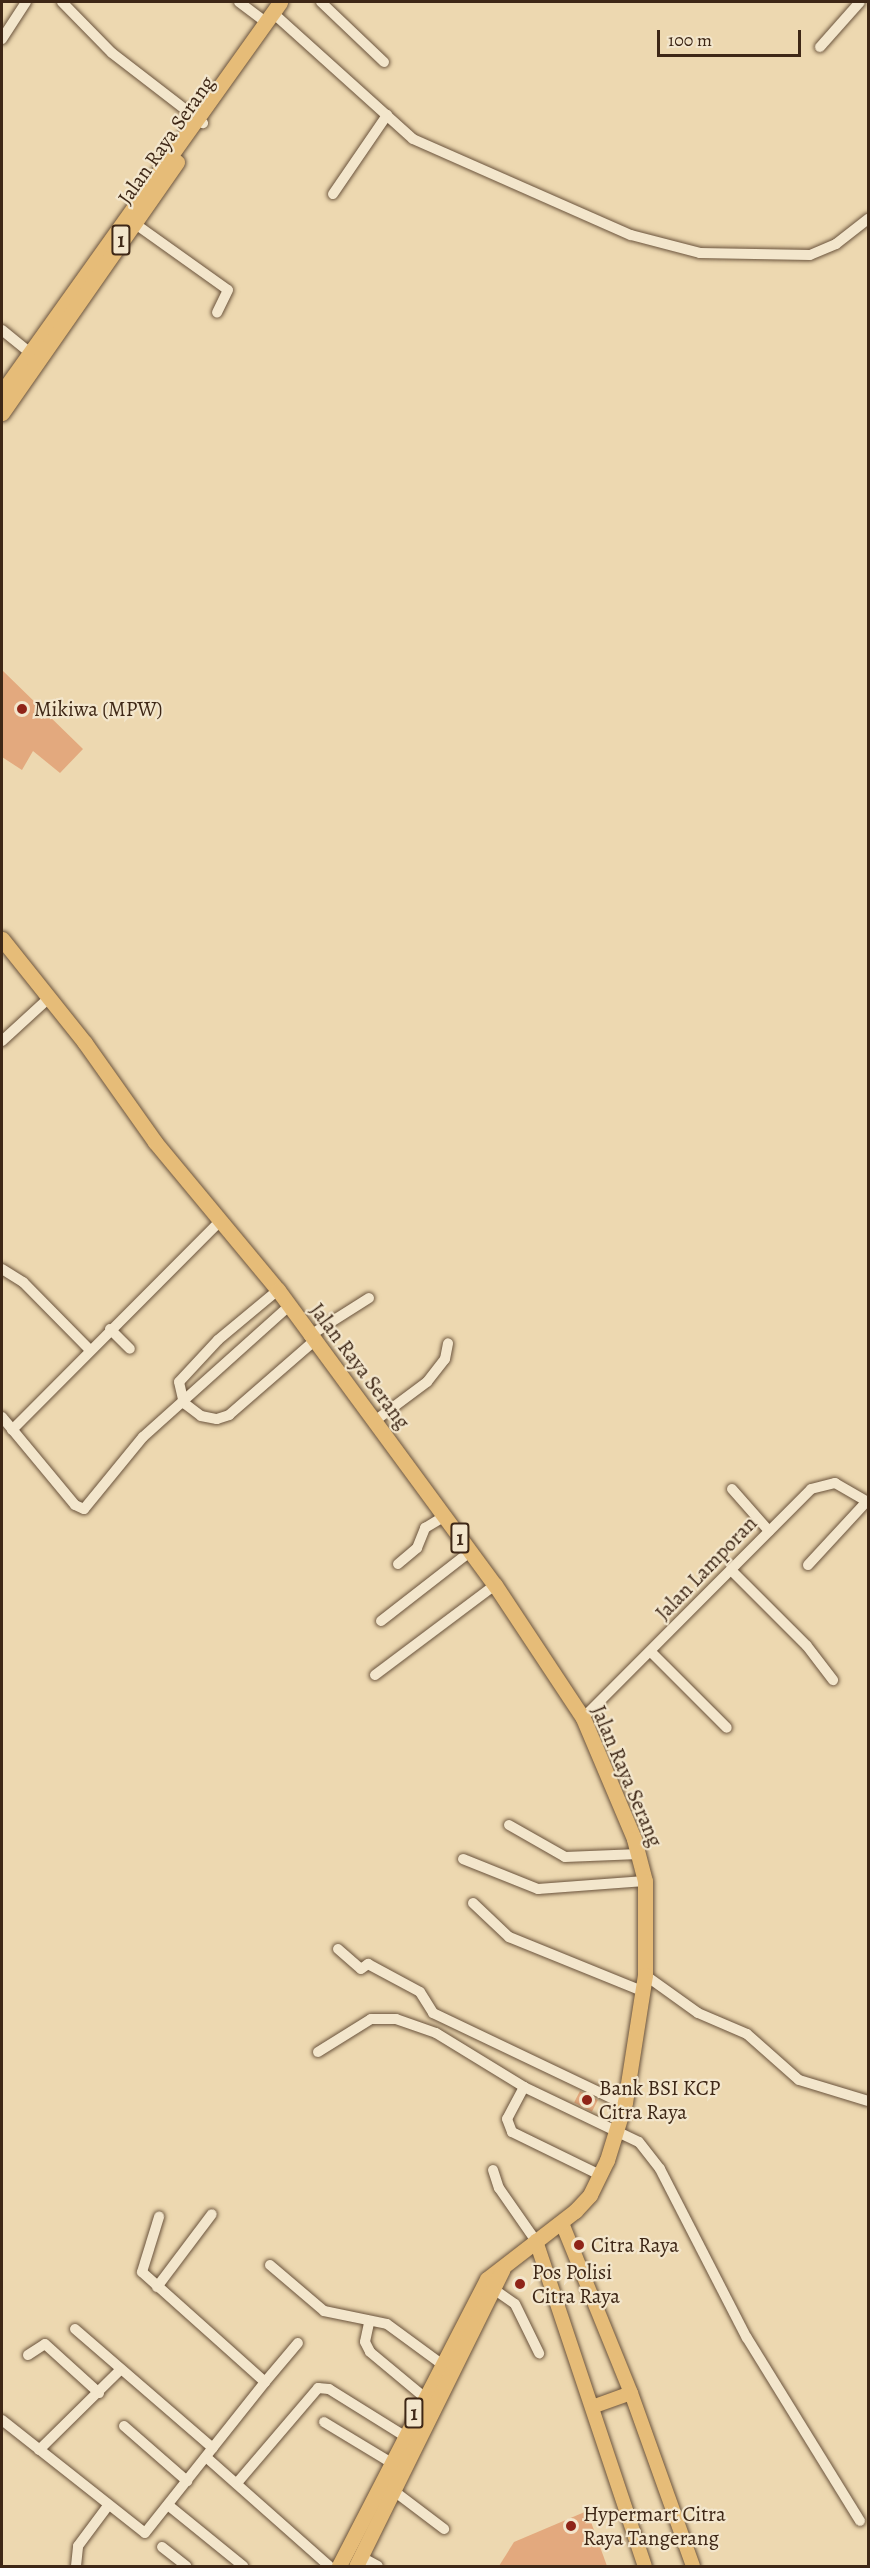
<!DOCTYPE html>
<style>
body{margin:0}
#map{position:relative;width:870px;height:2568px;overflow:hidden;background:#edd8b0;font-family:Alegreya,serif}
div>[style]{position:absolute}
.building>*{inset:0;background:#e3a97e;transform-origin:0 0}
.roads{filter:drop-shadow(0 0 2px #6a533c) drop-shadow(0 0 2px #6a533c)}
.minor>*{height:10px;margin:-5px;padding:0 5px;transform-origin:5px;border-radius:5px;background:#f3e6cc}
.major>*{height:14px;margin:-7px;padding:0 7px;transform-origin:7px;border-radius:7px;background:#e6bc78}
.highway>*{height:15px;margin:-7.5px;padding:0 7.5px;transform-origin:7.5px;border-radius:7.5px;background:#e6bc78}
.dots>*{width:16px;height:16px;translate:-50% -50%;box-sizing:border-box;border:3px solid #f3e6cc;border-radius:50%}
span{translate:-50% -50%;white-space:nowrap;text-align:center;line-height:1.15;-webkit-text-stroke:4.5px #f3e6cc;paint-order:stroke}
.shield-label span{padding:2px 4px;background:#f3e6cc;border:2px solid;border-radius:4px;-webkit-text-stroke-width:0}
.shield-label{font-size:20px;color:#3e2716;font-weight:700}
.street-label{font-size:21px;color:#3e2716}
.poi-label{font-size:21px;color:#3e2716}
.left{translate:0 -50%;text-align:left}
.frame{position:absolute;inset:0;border:3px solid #3e2716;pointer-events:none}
.scale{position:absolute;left:657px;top:30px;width:144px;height:27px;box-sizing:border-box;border:3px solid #3e2716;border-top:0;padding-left:8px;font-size:18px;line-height:21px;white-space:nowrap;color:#3e2716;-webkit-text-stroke:4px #f3e6cc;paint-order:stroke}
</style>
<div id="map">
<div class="building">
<i style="clip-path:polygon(2px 670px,83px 749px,60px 773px,33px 751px,22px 770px,2px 757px)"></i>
<i style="left:580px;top:2091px;width:20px;height:13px;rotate:27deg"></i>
<i style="clip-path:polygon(587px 2511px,607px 2566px,499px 2566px,514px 2542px)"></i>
</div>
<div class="roads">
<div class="minor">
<i style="left:62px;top:2px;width:71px;rotate:45.6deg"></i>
<i style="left:112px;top:53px;width:115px;rotate:37.6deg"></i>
<i style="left:239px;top:2px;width:35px;rotate:37deg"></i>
<i style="left:321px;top:2px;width:87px;rotate:43.6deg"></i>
<i style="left:273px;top:13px;width:188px;rotate:42deg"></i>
<i style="left:413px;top:139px;width:238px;rotate:23.8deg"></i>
<i style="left:631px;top:235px;width:71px;rotate:14.6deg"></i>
<i style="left:700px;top:253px;width:110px;rotate:1deg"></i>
<i style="left:810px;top:255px;width:28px;rotate:-23deg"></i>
<i style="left:836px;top:244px;width:41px;rotate:-38deg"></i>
<i style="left:2px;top:39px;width:44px;rotate:-57deg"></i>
<i style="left:820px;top:47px;width:60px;rotate:-48.4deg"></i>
<i style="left:333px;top:194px;width:96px;rotate:-55.6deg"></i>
<i style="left:134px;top:223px;width:115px;rotate:35.5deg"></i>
<i style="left:228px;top:290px;width:25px;rotate:116deg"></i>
<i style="left:2px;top:330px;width:41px;rotate:39.1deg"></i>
<i style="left:2px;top:1041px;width:64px;rotate:-42.5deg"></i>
<i style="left:2px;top:1269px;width:25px;rotate:32deg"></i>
<i style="left:23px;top:1282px;width:95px;rotate:45.4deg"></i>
<i style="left:278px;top:1290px;width:78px;rotate:140.2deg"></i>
<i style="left:218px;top:1340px;width:57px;rotate:132.9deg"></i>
<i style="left:179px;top:1382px;width:22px;rotate:77deg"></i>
<i style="left:184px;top:1403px;width:21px;rotate:37deg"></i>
<i style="left:201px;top:1416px;width:16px;rotate:11deg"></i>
<i style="left:217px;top:1419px;width:13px;rotate:-18deg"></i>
<i style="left:229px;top:1415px;width:113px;rotate:-41deg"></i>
<i style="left:110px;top:1329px;width:28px;rotate:45deg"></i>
<i style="left:309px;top:1336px;width:71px;rotate:-32.3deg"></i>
<i style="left:2px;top:1417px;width:114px;rotate:50.3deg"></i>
<i style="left:75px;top:1505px;width:10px;rotate:24deg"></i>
<i style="left:84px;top:1509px;width:93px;rotate:-50.7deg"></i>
<i style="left:143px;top:1437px;width:196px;rotate:-41.9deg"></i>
<i style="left:376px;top:1420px;width:64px;rotate:-36.7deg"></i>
<i style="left:427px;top:1382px;width:29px;rotate:-52deg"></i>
<i style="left:445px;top:1359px;width:16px;rotate:-79deg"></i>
<i style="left:12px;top:1430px;width:296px;rotate:-45.1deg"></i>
<i style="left:732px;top:1489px;width:56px;rotate:48.6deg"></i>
<i style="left:398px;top:1564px;width:25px;rotate:-40deg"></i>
<i style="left:417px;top:1548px;width:22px;rotate:-68deg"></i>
<i style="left:425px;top:1528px;width:23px;rotate:-31deg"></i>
<i style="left:808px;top:1565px;width:87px;rotate:-47.3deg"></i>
<i style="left:731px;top:1570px;width:107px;rotate:45deg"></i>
<i style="left:807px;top:1646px;width:43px;rotate:52.6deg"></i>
<i style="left:381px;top:1621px;width:114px;rotate:-37.9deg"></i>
<i style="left:651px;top:1652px;width:107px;rotate:45deg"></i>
<i style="left:375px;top:1675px;width:150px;rotate:-36.9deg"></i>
<i style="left:583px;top:1718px;width:323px;rotate:-45.1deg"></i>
<i style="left:811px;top:1489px;width:25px;rotate:-14deg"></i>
<i style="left:835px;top:1483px;width:38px;rotate:30deg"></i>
<i style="left:509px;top:1825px;width:64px;rotate:29.7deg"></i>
<i style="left:565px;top:1857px;width:74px;rotate:-2.3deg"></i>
<i style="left:463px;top:1859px;width:81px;rotate:21.8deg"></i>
<i style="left:538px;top:1889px;width:107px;rotate:-4.3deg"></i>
<i style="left:473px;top:1903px;width:50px;rotate:43.4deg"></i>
<i style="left:509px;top:1937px;width:144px;rotate:22.1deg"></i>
<i style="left:338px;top:1949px;width:30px;rotate:41deg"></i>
<i style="left:361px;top:1969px;width:9px;rotate:-36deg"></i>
<i style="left:368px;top:1964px;width:59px;rotate:28.3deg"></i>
<i style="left:420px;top:1992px;width:25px;rotate:58deg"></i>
<i style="left:433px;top:2013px;width:212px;rotate:25.5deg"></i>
<i style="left:645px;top:1975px;width:65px;rotate:35.6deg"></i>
<i style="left:698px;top:2013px;width:53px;rotate:23.2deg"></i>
<i style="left:747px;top:2034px;width:69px;rotate:41.5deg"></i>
<i style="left:799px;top:2080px;width:72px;rotate:16.9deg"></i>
<i style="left:318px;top:2052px;width:62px;rotate:-31.9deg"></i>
<i style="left:371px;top:2019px;width:25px"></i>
<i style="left:396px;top:2019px;width:42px;rotate:19.3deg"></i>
<i style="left:436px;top:2033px;width:103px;rotate:31.5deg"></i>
<i style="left:524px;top:2087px;width:127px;rotate:25.6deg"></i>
<i style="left:639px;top:2142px;width:34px;rotate:52deg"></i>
<i style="left:660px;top:2169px;width:190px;rotate:62.8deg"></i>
<i style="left:747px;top:2338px;width:215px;rotate:58.3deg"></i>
<i style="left:524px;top:2087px;width:36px;rotate:118deg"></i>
<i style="left:507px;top:2119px;width:14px;rotate:69deg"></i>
<i style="left:512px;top:2132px;width:98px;rotate:26deg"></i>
<i style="left:493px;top:2170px;width:19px;rotate:72deg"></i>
<i style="left:499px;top:2188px;width:65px;rotate:55.1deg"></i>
<i style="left:270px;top:2265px;width:71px;rotate:40.4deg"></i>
<i style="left:324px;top:2311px;width:64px;rotate:11.7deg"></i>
<i style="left:387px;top:2324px;width:66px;rotate:36.3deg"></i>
<i style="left:157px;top:2287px;width:91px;rotate:-53deg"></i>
<i style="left:495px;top:2290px;width:24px;rotate:35deg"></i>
<i style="left:515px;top:2304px;width:55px;rotate:63.9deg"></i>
<i style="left:369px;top:2323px;width:19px;rotate:102deg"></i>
<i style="left:365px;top:2342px;width:11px;rotate:63deg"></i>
<i style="left:370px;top:2352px;width:69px;rotate:39.7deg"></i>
<i style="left:75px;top:2329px;width:182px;rotate:40.8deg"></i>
<i style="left:28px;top:2355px;width:20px;rotate:-33deg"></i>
<i style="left:45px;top:2344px;width:73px;rotate:42.2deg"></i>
<i style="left:265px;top:2382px;width:51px;rotate:-49.8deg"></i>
<i style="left:2px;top:2420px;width:182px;rotate:38.3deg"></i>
<i style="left:145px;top:2533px;width:193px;rotate:-51.5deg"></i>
<i style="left:265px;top:2382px;width:165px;rotate:-138.2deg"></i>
<i style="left:142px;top:2272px;width:58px;rotate:-72.8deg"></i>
<i style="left:324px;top:2422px;width:77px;rotate:31.2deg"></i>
<i style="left:124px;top:2426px;width:84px;rotate:41.1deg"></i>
<i style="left:39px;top:2450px;width:115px;rotate:-44.6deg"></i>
<i style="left:206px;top:2457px;width:164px;rotate:41.5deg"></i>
<i style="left:237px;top:2483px;width:125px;rotate:-49.5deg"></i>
<i style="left:318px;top:2388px;width:11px;rotate:5deg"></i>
<i style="left:329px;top:2389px;width:87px;rotate:31.9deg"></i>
<i style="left:394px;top:2491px;width:63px;rotate:37.2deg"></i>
<i style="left:168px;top:2505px;width:97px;rotate:39.1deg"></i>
<i style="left:162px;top:2547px;width:31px;rotate:38deg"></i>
<i style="left:361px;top:2557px;width:19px;rotate:28deg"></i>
<i style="left:76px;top:2566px;width:20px;rotate:-84deg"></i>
<i style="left:78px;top:2546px;width:49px;rotate:-53.4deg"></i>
</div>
<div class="major">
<i style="left:562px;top:2223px;width:183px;rotate:67.9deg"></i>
<i style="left:631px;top:2393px;width:184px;rotate:70.3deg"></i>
<i style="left:536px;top:2241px;width:343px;rotate:71.5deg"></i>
<i style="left:592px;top:2407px;width:41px;rotate:-19.7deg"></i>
</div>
<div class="highway">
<i style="left:2px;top:392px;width:479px;rotate:-54.5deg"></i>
<i style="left:2px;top:413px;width:306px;rotate:-55.1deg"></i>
<i style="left:2px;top:939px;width:133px;rotate:51.4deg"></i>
<i style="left:85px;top:1043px;width:121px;rotate:54.7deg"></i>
<i style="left:155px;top:1142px;width:192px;rotate:50.3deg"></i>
<i style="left:278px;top:1290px;width:366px;rotate:53.7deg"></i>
<i style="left:495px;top:1585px;width:159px;rotate:56.5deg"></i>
<i style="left:583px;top:1718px;width:131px;rotate:67.1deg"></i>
<i style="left:634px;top:1839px;width:43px;rotate:75.3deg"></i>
<i style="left:645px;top:1881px;width:94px;rotate:90deg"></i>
<i style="left:645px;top:1975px;width:129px;rotate:98.9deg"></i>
<i style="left:625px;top:2102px;width:61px;rotate:107.2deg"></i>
<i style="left:607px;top:2160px;width:39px;rotate:116deg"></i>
<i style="left:590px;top:2195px;width:22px;rotate:133deg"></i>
<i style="left:575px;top:2211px;width:111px;rotate:142.3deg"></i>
<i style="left:487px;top:2279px;width:323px;rotate:117.3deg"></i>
<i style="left:356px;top:2566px;width:331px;rotate:-63.7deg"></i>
</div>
</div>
<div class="dots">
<i style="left:22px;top:709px;background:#8f2418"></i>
<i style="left:587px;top:2100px;background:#8f2418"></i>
<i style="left:579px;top:2245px;background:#8f2418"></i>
<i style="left:520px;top:2284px;background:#8f2418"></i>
<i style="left:571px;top:2526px;background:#8f2418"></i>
</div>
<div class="shield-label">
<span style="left:121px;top:240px">1</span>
<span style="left:460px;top:1538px">1</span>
<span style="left:414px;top:2413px">1</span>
</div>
<div class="street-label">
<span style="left:166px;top:140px;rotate:-55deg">Jalan Raya Serang</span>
<span style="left:360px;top:1366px;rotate:53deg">Jalan Raya Serang</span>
<span style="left:706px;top:1568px;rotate:-46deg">Jalan Lamporan</span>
<span style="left:627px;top:1776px;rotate:67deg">Jalan Raya Serang</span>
</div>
<div class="poi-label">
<span class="left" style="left:34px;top:709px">Mikiwa (MPW)</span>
<span class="left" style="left:599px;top:2100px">Bank BSI KCP<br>Citra Raya</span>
<span class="left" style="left:591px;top:2245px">Citra Raya</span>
<span class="left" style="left:532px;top:2284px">Pos Polisi<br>Citra Raya</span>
<span class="left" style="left:583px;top:2526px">Hypermart Citra<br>Raya Tangerang</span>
</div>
<div class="frame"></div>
<div class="scale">100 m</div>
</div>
